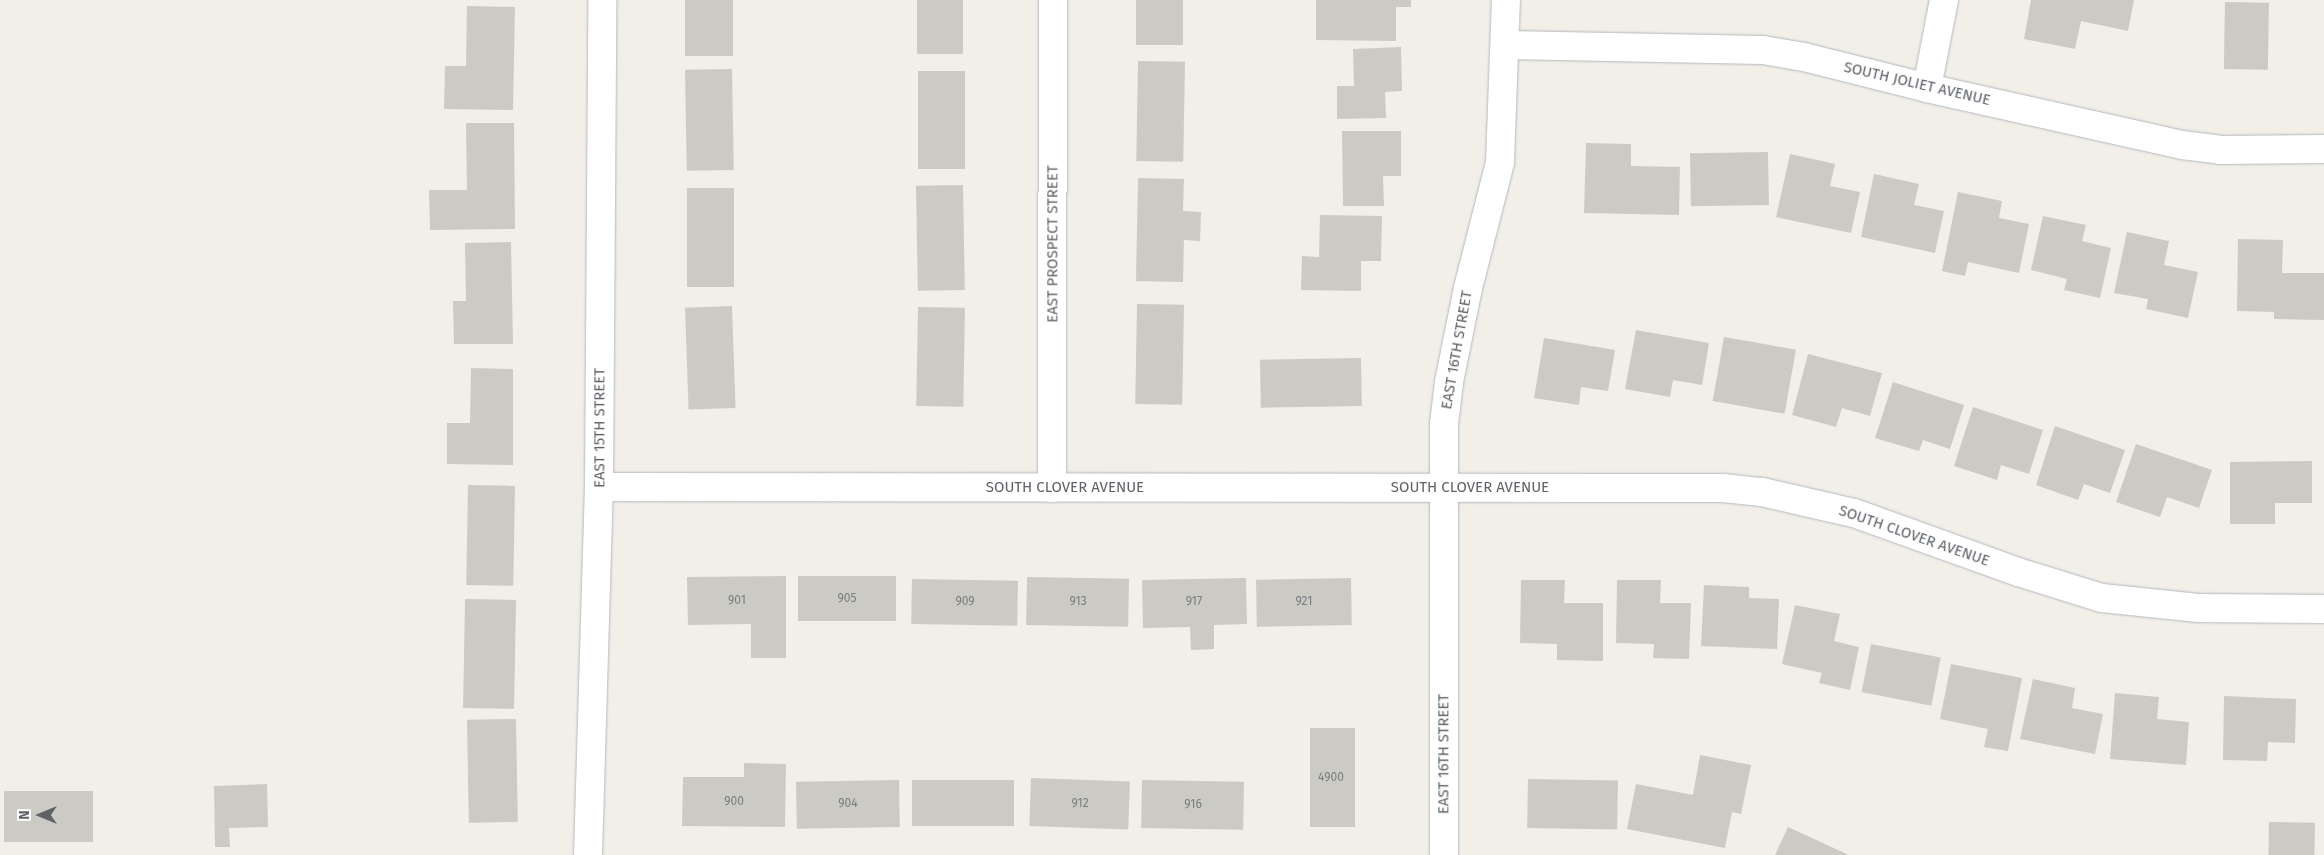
<!DOCTYPE html>
<style>
body{margin:0}
#map{position:relative;width:2324px;height:855px;overflow:hidden;background:#f1efe8;font-family:"Fira Sans",sans-serif}
div>[style]{position:absolute}
.building>*{inset:0;background:#cccac5;transform-origin:0 0}
.roads{filter:drop-shadow(0 0 1px #b5b8bc) drop-shadow(0 0 1px #b5b8bc)}
.street>*{height:28px;margin:-14px;padding:0 14px;transform-origin:14px;border-radius:14px;background:#fff}
span{translate:-50% -50%;white-space:nowrap;text-align:center;line-height:1.15;-webkit-text-stroke:4px #fff;paint-order:stroke}
.number-label{font-size:12px;color:#7a7d7f}
.number-label span{-webkit-text-stroke-width:0}
.street-label{font-size:15px;color:#5f6368}
.north{position:absolute;left:15px;top:790px;width:50px;height:50px;-webkit-text-stroke:4px #fff;paint-order:stroke;rotate:270deg;font-size:14px;font-weight:700;line-height:20px;text-align:center;color:#5f6368}
.north::after{content:'';display:block;margin:auto;width:18px;height:22px;background:#5f6368;clip-path:polygon(50% 0,100% 100%,50% 72%,0 100%)}
</style>
<div id="map">
<div class="building">
<i style="left:685px;top:0;width:48px;height:56px"></i>
<i style="left:917px;top:0;width:46px;height:54px"></i>
<i style="left:1136px;top:0;width:47px;height:45px"></i>
<i style="clip-path:polygon(1316px 0,1411px 0,1411px 7px,1396px 7px,1396px 41px,1316px 40px)"></i>
<i style="clip-path:polygon(2031px 0,2134px 0,2128px 31px,2081px 21px,2075px 49px,2024px 39px)"></i>
<i style="left:2225px;top:2px;width:44px;height:67px;rotate:1deg"></i>
<i style="clip-path:polygon(467px 6px,515px 7px,513px 110px,444px 109px,445px 66px,466px 66px)"></i>
<i style="clip-path:polygon(1401px 47px,1402px 91px,1385px 92px,1386px 118px,1337px 119px,1337px 86px,1354px 86px,1353px 49px)"></i>
<i style="left:1138px;top:61px;width:47px;height:100px;rotate:1deg"></i>
<i style="left:732px;top:69px;width:101px;height:47px;rotate:89deg"></i>
<i style="left:918px;top:71px;width:47px;height:98px"></i>
<i style="clip-path:polygon(466px 123px,514px 123px,515px 229px,430px 230px,429px 190px,467px 190px)"></i>
<i style="clip-path:polygon(1342px 131px,1401px 131px,1401px 176px,1383px 176px,1384px 206px,1343px 206px)"></i>
<i style="clip-path:polygon(1586px 143px,1631px 144px,1631px 166px,1680px 167px,1679px 215px,1584px 213px)"></i>
<i style="left:1768px;top:152px;width:53px;height:78px;rotate:89deg"></i>
<i style="clip-path:polygon(1790px 154px,1835px 164px,1830px 186px,1860px 192px,1851px 233px,1776px 217px)"></i>
<i style="clip-path:polygon(1874px 174px,1919px 184px,1914px 205px,1944px 211px,1935px 253px,1861px 237px)"></i>
<i style="clip-path:polygon(1138px 178px,1184px 179px,1183px 211px,1201px 212px,1200px 241px,1184px 240px,1183px 282px,1136px 281px)"></i>
<i style="left:963px;top:185px;width:105px;height:47px;rotate:89deg"></i>
<i style="left:687px;top:188px;width:47px;height:99px"></i>
<i style="clip-path:polygon(1958px 192px,2002px 201px,1999px 218px,2029px 224px,2019px 273px,1968px 262px,1965px 276px,1942px 271px)"></i>
<i style="clip-path:polygon(1320px 215px,1382px 216px,1381px 261px,1361px 261px,1361px 291px,1301px 290px,1302px 256px,1319px 257px)"></i>
<i style="clip-path:polygon(2043px 216px,2086px 225px,2082px 241px,2111px 248px,2100px 298px,2064px 290px,2067px 279px,2031px 270px)"></i>
<i style="clip-path:polygon(2127px 232px,2169px 241px,2164px 265px,2198px 272px,2188px 318px,2146px 309px,2148px 299px,2114px 293px)"></i>
<i style="clip-path:polygon(2238px 239px,2283px 240px,2282px 273px,2324px 273px,2324px 320px,2274px 319px,2274px 312px,2237px 311px)"></i>
<i style="clip-path:polygon(511px 242px,513px 344px,454px 344px,453px 301px,466px 301px,465px 243px)"></i>
<i style="left:1137px;top:304px;width:47px;height:100px;rotate:1deg"></i>
<i style="left:732px;top:306px;width:102px;height:47px;rotate:88deg"></i>
<i style="left:918px;top:307px;width:47px;height:99px;rotate:1deg"></i>
<i style="clip-path:polygon(1636px 330px,1709px 343px,1702px 385px,1673px 380px,1670px 397px,1625px 389px)"></i>
<i style="left:1724px;top:337px;width:73px;height:65px;rotate:10deg"></i>
<i style="clip-path:polygon(1544px 338px,1615px 350px,1608px 391px,1581px 387px,1579px 405px,1534px 398px)"></i>
<i style="clip-path:polygon(1808px 354px,1882px 373px,1870px 416px,1842px 408px,1836px 427px,1792px 415px)"></i>
<i style="left:1361px;top:358px;width:48px;height:101px;rotate:89deg"></i>
<i style="clip-path:polygon(471px 368px,513px 369px,513px 465px,447px 464px,447px 423px,470px 423px)"></i>
<i style="clip-path:polygon(1893px 382px,1964px 405px,1950px 449px,1923px 440px,1919px 451px,1875px 438px)"></i>
<i style="clip-path:polygon(1973px 407px,2043px 430px,2029px 474px,2001px 465px,1997px 480px,1954px 466px)"></i>
<i style="clip-path:polygon(2055px 426px,2125px 450px,2110px 493px,2084px 484px,2078px 500px,2036px 485px)"></i>
<i style="clip-path:polygon(2136px 444px,2212px 470px,2199px 508px,2167px 497px,2160px 517px,2116px 502px)"></i>
<i style="clip-path:polygon(2312px 461px,2312px 503px,2275px 503px,2275px 524px,2230px 524px,2230px 462px)"></i>
<i style="left:468px;top:485px;width:47px;height:100px;rotate:1deg"></i>
<i style="clip-path:polygon(786px 576px,786px 658px,751px 658px,751px 624px,688px 625px,687px 577px)"></i>
<i style="left:798px;top:576px;width:98px;height:45px"></i>
<i style="left:1027px;top:577px;width:102px;height:48px;rotate:1deg"></i>
<i style="clip-path:polygon(1246px 578px,1247px 624px,1214px 625px,1214px 649px,1191px 650px,1190px 627px,1143px 628px,1142px 580px)"></i>
<i style="left:1351px;top:578px;width:47px;height:95px;rotate:89deg"></i>
<i style="left:912px;top:579px;width:106px;height:45px;rotate:1deg"></i>
<i style="clip-path:polygon(1521px 580px,1565px 580px,1564px 603px,1603px 603px,1603px 661px,1557px 660px,1557px 644px,1520px 643px)"></i>
<i style="clip-path:polygon(1617px 580px,1661px 580px,1660px 603px,1691px 603px,1689px 659px,1653px 658px,1654px 644px,1616px 643px)"></i>
<i style="clip-path:polygon(1704px 585px,1749px 587px,1749px 598px,1779px 599px,1777px 649px,1701px 646px)"></i>
<i style="left:465px;top:599px;width:51px;height:109px;rotate:1deg"></i>
<i style="clip-path:polygon(1795px 605px,1840px 614px,1834px 641px,1859px 647px,1850px 690px,1819px 683px,1822px 673px,1782px 664px)"></i>
<i style="left:1871px;top:644px;width:71px;height:49px;rotate:11deg"></i>
<i style="clip-path:polygon(1951px 664px,2022px 678px,2008px 751px,1984px 747px,1988px 729px,1940px 719px)"></i>
<i style="clip-path:polygon(2033px 679px,2075px 688px,2072px 708px,2103px 714px,2095px 754px,2020px 739px)"></i>
<i style="clip-path:polygon(2115px 693px,2159px 697px,2157px 719px,2189px 722px,2186px 765px,2110px 759px)"></i>
<i style="clip-path:polygon(2224px 696px,2296px 699px,2295px 743px,2268px 742px,2267px 761px,2223px 760px)"></i>
<i style="left:516px;top:719px;width:103px;height:49px;rotate:89deg"></i>
<i style="left:1310px;top:728px;width:45px;height:99px"></i>
<i style="clip-path:polygon(1700px 755px,1751px 765px,1741px 814px,1732px 812px,1725px 848px,1627px 829px,1636px 784px,1693px 795px)"></i>
<i style="clip-path:polygon(744px 763px,786px 764px,785px 827px,682px 826px,683px 777px,744px 777px)"></i>
<i style="left:1031px;top:778px;width:99px;height:48px;rotate:2deg"></i>
<i style="left:1528px;top:779px;width:90px;height:49px;rotate:1deg"></i>
<i style="left:899px;top:780px;width:47px;height:103px;rotate:89deg"></i>
<i style="left:1014px;top:780px;width:46px;height:102px;rotate:90deg"></i>
<i style="left:1142px;top:780px;width:102px;height:48px;rotate:1deg"></i>
<i style="clip-path:polygon(267px 784px,268px 827px,229px 828px,230px 847px,215px 847px,214px 786px)"></i>
<i style="left:93px;top:791px;width:51px;height:89px;rotate:90deg"></i>
<i style="left:2269px;top:822px;width:46px;height:33px;rotate:1deg"></i>
<i style="clip-path:polygon(1788px 827px,1849px 855px,1775px 855px)"></i>
</div>
<div class="roads">
<div class="street">
<i style="left:1507px;top:45px;width:256px;rotate:1.1deg"></i>
<i style="left:1763px;top:50px;width:42px;rotate:9.7deg"></i>
<i style="left:1804px;top:57px;width:127px;rotate:14.1deg"></i>
<i style="left:1927px;top:88px;width:261px;rotate:12.6deg"></i>
<i style="left:2182px;top:145px;width:38px;rotate:7deg"></i>
<i style="left:2220px;top:150px;width:104px;rotate:-0.6deg"></i>
<i style="left:1927px;top:88px;width:90px;rotate:-79.1deg"></i>
<i style="left:599px;top:487px;width:1124px;rotate:0.05deg"></i>
<i style="left:1723px;top:488px;width:39px;rotate:6deg"></i>
<i style="left:1762px;top:492px;width:94px;rotate:12.9deg"></i>
<i style="left:1854px;top:513px;width:174px;rotate:19.8deg"></i>
<i style="left:2018px;top:572px;width:88px;rotate:17.2deg"></i>
<i style="left:2102px;top:598px;width:97px;rotate:5.9deg"></i>
<i style="left:2198px;top:608px;width:126px;rotate:0.5deg"></i>
<i style="left:1052px;top:488px;width:488px;rotate:-89.9deg"></i>
<i style="left:588px;top:855px;width:368px;rotate:-88.3deg"></i>
<i style="left:599px;top:487px;width:487px;rotate:-89.6deg"></i>
<i style="left:1444px;top:855px;width:431px;rotate:-90deg"></i>
<i style="left:1444px;top:424px;width:42px;rotate:-83.2deg"></i>
<i style="left:1449px;top:382px;width:96px;rotate:-78.6deg"></i>
<i style="left:1468px;top:288px;width:130px;rotate:-75.7deg"></i>
<i style="left:1500px;top:162px;width:162px;rotate:-87.9deg"></i>
</div>
</div>
<div class="number-label">
<span style="left:847px;top:599px">905</span>
<span style="left:737px;top:601px">901</span>
<span style="left:965px;top:602px">909</span>
<span style="left:1078px;top:602px">913</span>
<span style="left:1194px;top:602px">917</span>
<span style="left:1304px;top:602px">921</span>
<span style="left:1331px;top:778px">4900</span>
<span style="left:734px;top:802px">900</span>
<span style="left:848px;top:804px">904</span>
<span style="left:1080px;top:804px">912</span>
<span style="left:1193px;top:805px">916</span>
</div>
<div class="street-label">
<span style="left:1917px;top:84px;rotate:13deg">SOUTH JOLIET AVENUE</span>
<span style="left:1053px;top:244px;rotate:-90deg">EAST PROSPECT STREET</span>
<span style="left:1457px;top:350px;rotate:-80deg">EAST 16TH STREET</span>
<span style="left:600px;top:428px;rotate:-90deg">EAST 15TH STREET</span>
<span style="left:1065px;top:488px">SOUTH CLOVER AVENUE</span>
<span style="left:1470px;top:488px">SOUTH CLOVER AVENUE</span>
<span style="left:1914px;top:536px;rotate:19deg">SOUTH CLOVER AVENUE</span>
<span style="left:1444px;top:754px;rotate:-90deg">EAST 16TH STREET</span>
</div>
<div class="north">N</div>
</div>
